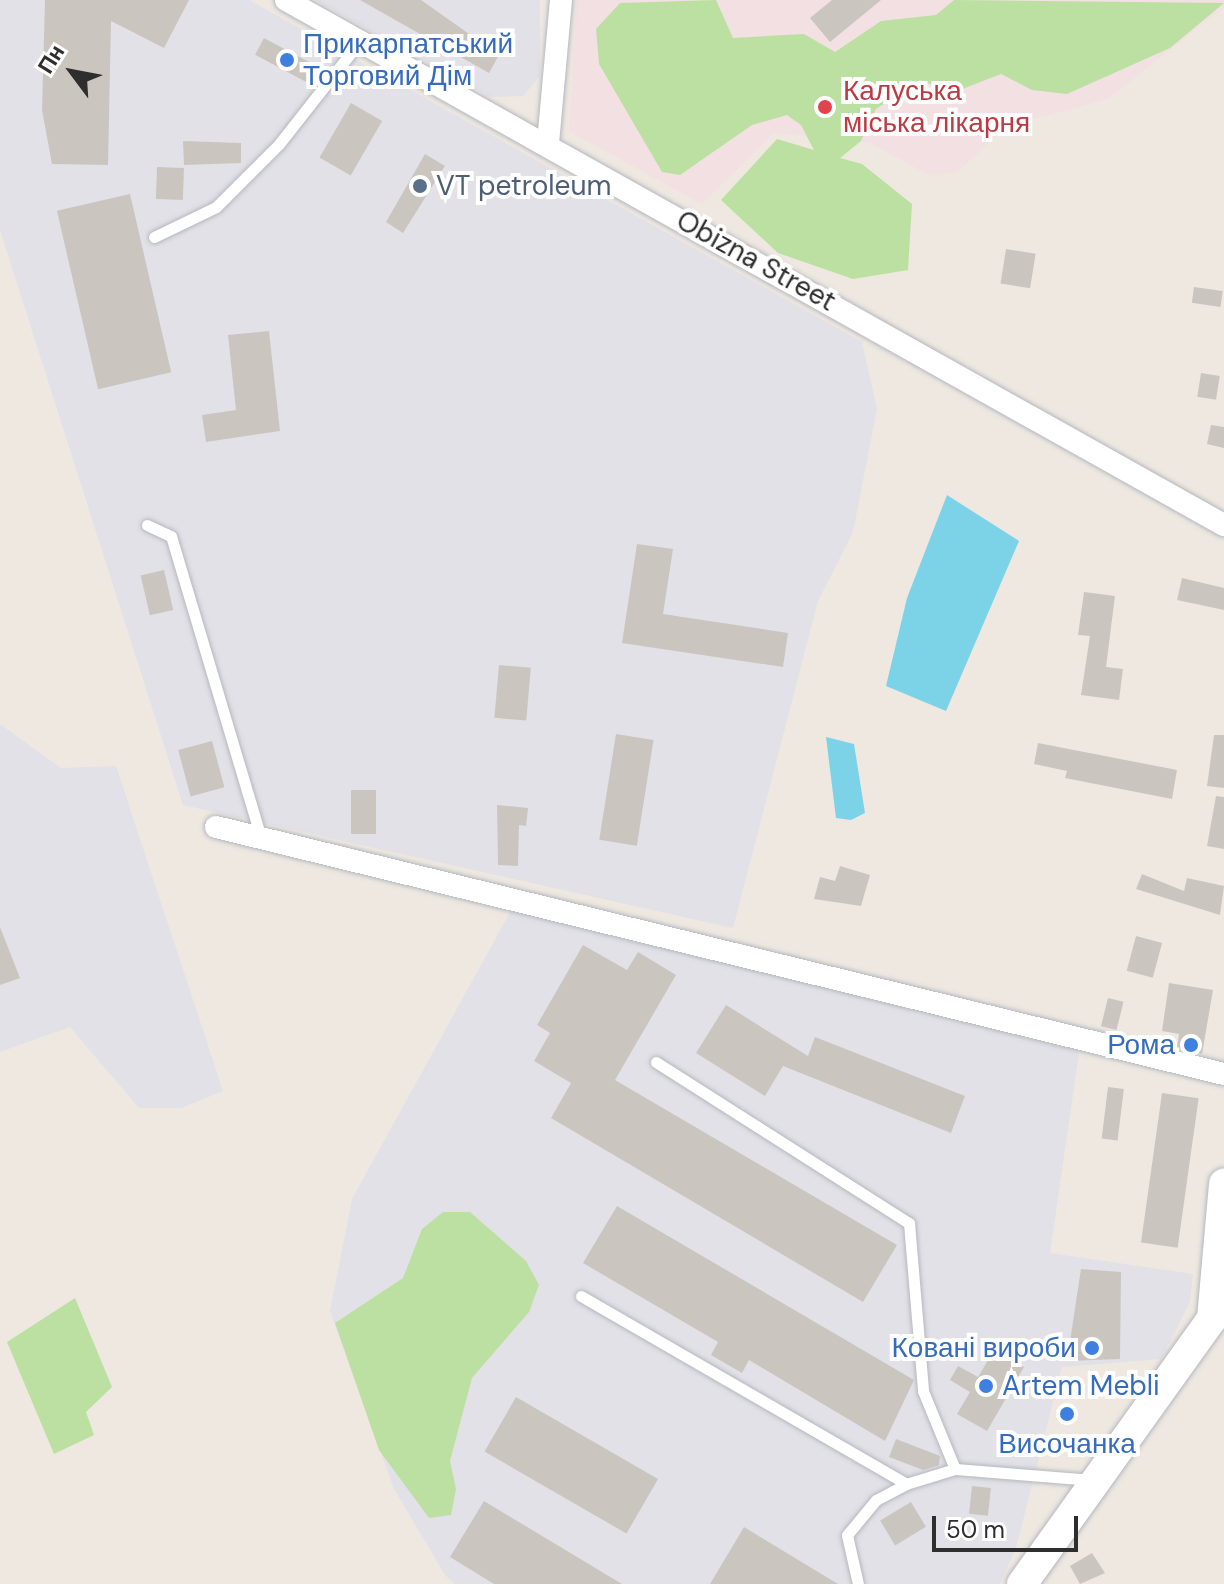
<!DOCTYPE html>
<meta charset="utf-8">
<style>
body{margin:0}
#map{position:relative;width:1224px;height:1584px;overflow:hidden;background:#eee8e1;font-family:"DM Sans",sans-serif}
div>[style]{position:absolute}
.industrial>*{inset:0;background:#e2e1e7}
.medical>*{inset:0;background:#f3e0e2}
.green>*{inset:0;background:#bce0a2}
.water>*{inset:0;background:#7cd3e8}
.building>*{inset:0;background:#cac6bf;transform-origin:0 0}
.roads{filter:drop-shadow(0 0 2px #b5b8c0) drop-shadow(0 0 2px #b5b8c0)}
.lane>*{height:11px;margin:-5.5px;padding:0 5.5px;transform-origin:5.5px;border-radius:5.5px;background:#fff}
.street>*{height:22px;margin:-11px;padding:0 11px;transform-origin:11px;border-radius:11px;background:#fff}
.secondary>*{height:30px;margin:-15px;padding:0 15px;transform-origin:15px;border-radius:15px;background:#fff}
.dots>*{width:22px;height:22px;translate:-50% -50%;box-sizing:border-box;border:4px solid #fff;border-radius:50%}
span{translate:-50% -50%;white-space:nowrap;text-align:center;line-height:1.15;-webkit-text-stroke:8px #fff;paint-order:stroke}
.shop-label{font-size:28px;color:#366cbe}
.left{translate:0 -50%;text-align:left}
.right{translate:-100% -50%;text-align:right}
.health-label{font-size:28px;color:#be3a42}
.service-label{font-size:28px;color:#4e5e75}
.street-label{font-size:28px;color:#2e2e2e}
.north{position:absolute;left:32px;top:32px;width:80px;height:80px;-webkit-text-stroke:6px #fff;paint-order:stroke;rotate:302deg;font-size:22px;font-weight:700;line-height:32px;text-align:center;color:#2e2e2e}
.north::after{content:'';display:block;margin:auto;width:28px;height:36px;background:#2e2e2e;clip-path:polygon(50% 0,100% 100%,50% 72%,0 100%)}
.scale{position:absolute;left:932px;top:1516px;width:146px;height:36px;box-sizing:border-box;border:4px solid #2e2e2e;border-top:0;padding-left:10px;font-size:24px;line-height:28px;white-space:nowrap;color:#2e2e2e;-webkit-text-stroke:6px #fff;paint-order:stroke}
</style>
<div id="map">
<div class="industrial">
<i style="clip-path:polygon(0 0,249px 0,862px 342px,877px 409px,853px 532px,818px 601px,733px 928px,183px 805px,0 230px)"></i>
<i style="clip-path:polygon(315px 0,540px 0,540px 76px,523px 96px,490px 97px)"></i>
<i style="clip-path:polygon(0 724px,61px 768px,116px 766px,223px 1091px,181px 1108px,139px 1108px,70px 1027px,0 1052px)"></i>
<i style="clip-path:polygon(513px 907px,1080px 1046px,1050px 1253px,1193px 1274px,1190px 1302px,1161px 1359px,1062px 1367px,1016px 1548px,1000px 1584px,455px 1584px,445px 1575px,394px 1489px,330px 1311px,352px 1199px)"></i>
</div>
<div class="medical">
<i style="clip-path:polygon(577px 0,1224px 0,1224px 7px,1108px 99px,1009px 125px,957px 172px,927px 174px,870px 143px,774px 133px,702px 204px,569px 131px)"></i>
</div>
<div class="green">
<i style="clip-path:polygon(716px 0,733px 38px,804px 34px,835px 52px,881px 21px,936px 15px,954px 0,1224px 3px,1170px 48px,1067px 94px,1032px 90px,1001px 74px,952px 93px,920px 80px,876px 109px,861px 141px,840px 158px,862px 164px,912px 204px,908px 270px,853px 279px,778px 253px,721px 200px,777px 139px,814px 150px,801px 125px,787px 115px,752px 125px,680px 175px,662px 172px,599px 64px,596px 29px,620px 3px)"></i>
<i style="clip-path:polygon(443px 1212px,470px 1212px,526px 1261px,539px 1285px,529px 1312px,472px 1378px,450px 1461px,456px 1489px,451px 1515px,429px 1518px,379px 1450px,335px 1323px,403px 1278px,422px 1229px)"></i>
<i style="clip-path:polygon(75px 1298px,112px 1387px,86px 1412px,94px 1435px,54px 1454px,7px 1342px)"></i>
</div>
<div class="water">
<i style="clip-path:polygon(947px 495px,1019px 541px,946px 711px,886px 686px,907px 598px)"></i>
<i style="clip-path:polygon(826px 737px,854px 744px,865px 813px,851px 820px,836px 818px)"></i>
</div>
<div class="building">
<i style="clip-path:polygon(45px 0,189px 0,164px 48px,111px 21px,108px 165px,52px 164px,42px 110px)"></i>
<i style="clip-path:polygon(360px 0,421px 0,499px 55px,489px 73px)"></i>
<i style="clip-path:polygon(832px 0,881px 0,830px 42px,810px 18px)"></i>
<i style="left:264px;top:38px;width:60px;height:19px;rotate:28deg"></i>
<i style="left:351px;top:103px;width:36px;height:63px;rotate:30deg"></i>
<i style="clip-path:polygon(183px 141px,241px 143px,241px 163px,184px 165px)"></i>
<i style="clip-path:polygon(425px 154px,445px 166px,403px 233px,386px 222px)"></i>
<i style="left:157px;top:167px;width:27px;height:32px;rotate:2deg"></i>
<i style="left:130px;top:194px;width:183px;height:75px;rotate:77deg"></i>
<i style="left:1006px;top:249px;width:30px;height:35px;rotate:9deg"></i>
<i style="left:1194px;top:287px;width:29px;height:16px;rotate:8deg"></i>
<i style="clip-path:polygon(269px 331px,280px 431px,206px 442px,202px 415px,236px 410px,228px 335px)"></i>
<i style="left:1201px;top:373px;width:19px;height:24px;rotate:9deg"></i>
<i style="clip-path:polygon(1211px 425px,1224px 427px,1224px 448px,1207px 444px)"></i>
<i style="clip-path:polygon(637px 544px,673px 549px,663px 614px,788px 633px,783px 667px,622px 643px)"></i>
<i style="left:164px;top:570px;width:41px;height:24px;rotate:77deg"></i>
<i style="clip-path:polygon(1182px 578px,1224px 588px,1224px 610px,1177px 600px)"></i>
<i style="clip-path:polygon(1084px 592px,1115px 596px,1106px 667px,1123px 669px,1119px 700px,1081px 695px,1090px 636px,1078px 635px)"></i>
<i style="left:499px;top:665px;width:32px;height:53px;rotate:5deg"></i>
<i style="left:616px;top:734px;width:38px;height:107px;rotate:9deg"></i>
<i style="clip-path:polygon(1214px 735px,1224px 735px,1224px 788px,1207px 786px)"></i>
<i style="left:212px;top:741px;width:48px;height:35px;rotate:75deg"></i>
<i style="clip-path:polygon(1038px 743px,1177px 770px,1172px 799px,1065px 778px,1067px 771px,1034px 764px)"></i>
<i style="left:351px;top:790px;width:25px;height:44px"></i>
<i style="clip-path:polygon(1216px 796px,1224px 797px,1224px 849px,1207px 846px)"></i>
<i style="clip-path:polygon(497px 805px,528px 808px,526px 826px,519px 825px,518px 866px,498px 865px)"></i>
<i style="clip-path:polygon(840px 866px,870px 875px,861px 906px,814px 899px,820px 877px,835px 881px)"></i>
<i style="clip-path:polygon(1142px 874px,1184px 891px,1187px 878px,1224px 886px,1220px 915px,1136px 889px)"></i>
<i style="clip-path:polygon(0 927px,20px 978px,0 985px)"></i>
<i style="left:1136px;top:936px;width:27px;height:36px;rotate:15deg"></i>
<i style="clip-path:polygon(583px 945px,627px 970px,638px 952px,676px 975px,615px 1080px,897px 1245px,863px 1302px,551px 1118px,571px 1083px,534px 1061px,550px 1033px,537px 1025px)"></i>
<i style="clip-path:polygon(1169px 983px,1213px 990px,1202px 1054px,1177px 1048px,1179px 1034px,1162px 1031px)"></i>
<i style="left:1108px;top:998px;width:16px;height:29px;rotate:14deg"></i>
<i style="clip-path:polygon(726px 1005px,808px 1056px,815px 1037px,965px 1096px,951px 1133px,783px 1066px,765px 1096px,696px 1053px)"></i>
<i style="left:1108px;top:1087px;width:16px;height:52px;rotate:7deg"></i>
<i style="left:1162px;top:1093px;width:37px;height:151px;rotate:8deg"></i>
<i style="clip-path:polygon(617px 1206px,914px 1380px,885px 1441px,749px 1360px,742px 1373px,711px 1355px,718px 1342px,583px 1263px)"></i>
<i style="clip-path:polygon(1081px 1269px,1121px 1272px,1120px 1359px,1067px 1361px)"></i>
<i style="clip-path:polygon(994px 1350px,1024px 1367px,987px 1431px,957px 1414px,970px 1392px,950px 1380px,958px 1366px,978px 1377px)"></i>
<i style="left:516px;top:1397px;width:164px;height:63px;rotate:30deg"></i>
<i style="clip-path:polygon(896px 1439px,940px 1456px,939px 1465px,923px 1470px,889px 1457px)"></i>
<i style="left:972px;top:1486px;width:19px;height:28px;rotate:6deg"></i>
<i style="clip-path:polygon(484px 1501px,622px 1584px,494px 1584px,450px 1557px)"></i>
<i style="left:911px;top:1502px;width:29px;height:36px;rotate:59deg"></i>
<i style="clip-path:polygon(744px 1527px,838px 1584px,710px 1584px)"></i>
<i style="clip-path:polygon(1092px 1553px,1105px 1573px,1080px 1584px,1070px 1566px)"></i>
</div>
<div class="roads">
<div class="lane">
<i style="left:154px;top:237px;width:69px;rotate:-25.8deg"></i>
<i style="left:216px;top:207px;width:89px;rotate:-45deg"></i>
<i style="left:279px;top:144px;width:131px;rotate:-51.8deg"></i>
<i style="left:147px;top:525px;width:26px;rotate:25deg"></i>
<i style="left:171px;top:536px;width:315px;rotate:73.4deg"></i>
<i style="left:656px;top:1062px;width:300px;rotate:32.5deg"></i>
<i style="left:909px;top:1223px;width:169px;rotate:85.2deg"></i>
<i style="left:923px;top:1391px;width:84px;rotate:67.7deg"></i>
<i style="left:581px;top:1296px;width:375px;rotate:30deg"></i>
<i style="left:858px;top:1584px;width:50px;rotate:-102.7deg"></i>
<i style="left:847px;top:1535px;width:45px;rotate:-50.4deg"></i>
<i style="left:876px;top:1500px;width:34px;rotate:-28deg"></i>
<i style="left:906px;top:1484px;width:51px;rotate:-17deg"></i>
<i style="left:955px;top:1469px;width:138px;rotate:4.6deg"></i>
</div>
<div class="street">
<i style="left:286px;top:0;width:1075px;rotate:29.24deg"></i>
<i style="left:548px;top:143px;width:144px;rotate:-84.8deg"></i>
<i style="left:216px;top:827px;width:1038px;rotate:13.77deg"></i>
</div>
<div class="secondary">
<i style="left:1022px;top:1584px;width:326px;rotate:-54.4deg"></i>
<i style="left:1212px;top:1319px;width:136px;rotate:-84.9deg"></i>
</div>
</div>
<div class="dots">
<i style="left:287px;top:60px;background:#3f7fe0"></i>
<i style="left:825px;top:107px;background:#e0444e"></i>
<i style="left:420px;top:186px;background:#5c6f8a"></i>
<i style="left:1191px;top:1045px;background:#3f7fe0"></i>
<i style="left:1092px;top:1348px;background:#3f7fe0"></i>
<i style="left:986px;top:1386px;background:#3f7fe0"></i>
<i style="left:1067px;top:1414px;background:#3f7fe0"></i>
</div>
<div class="shop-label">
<span class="left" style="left:303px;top:60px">Прикарпатський<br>Торговий Дім</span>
<span class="right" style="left:1175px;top:1045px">Рома</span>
<span class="right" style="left:1076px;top:1348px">Ковані вироби</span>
<span class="left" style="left:1002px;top:1386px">Artem Mebli</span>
<span style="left:1067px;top:1444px">Височанка</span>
</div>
<div class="health-label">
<span class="left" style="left:843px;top:107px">Калуська<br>міська лікарня</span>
</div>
<div class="service-label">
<span class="left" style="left:436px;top:186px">VT petroleum</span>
</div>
<div class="street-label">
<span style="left:756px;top:261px;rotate:29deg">Obizna Street</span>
</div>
<div class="north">Пн</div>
<div class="scale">50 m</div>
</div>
